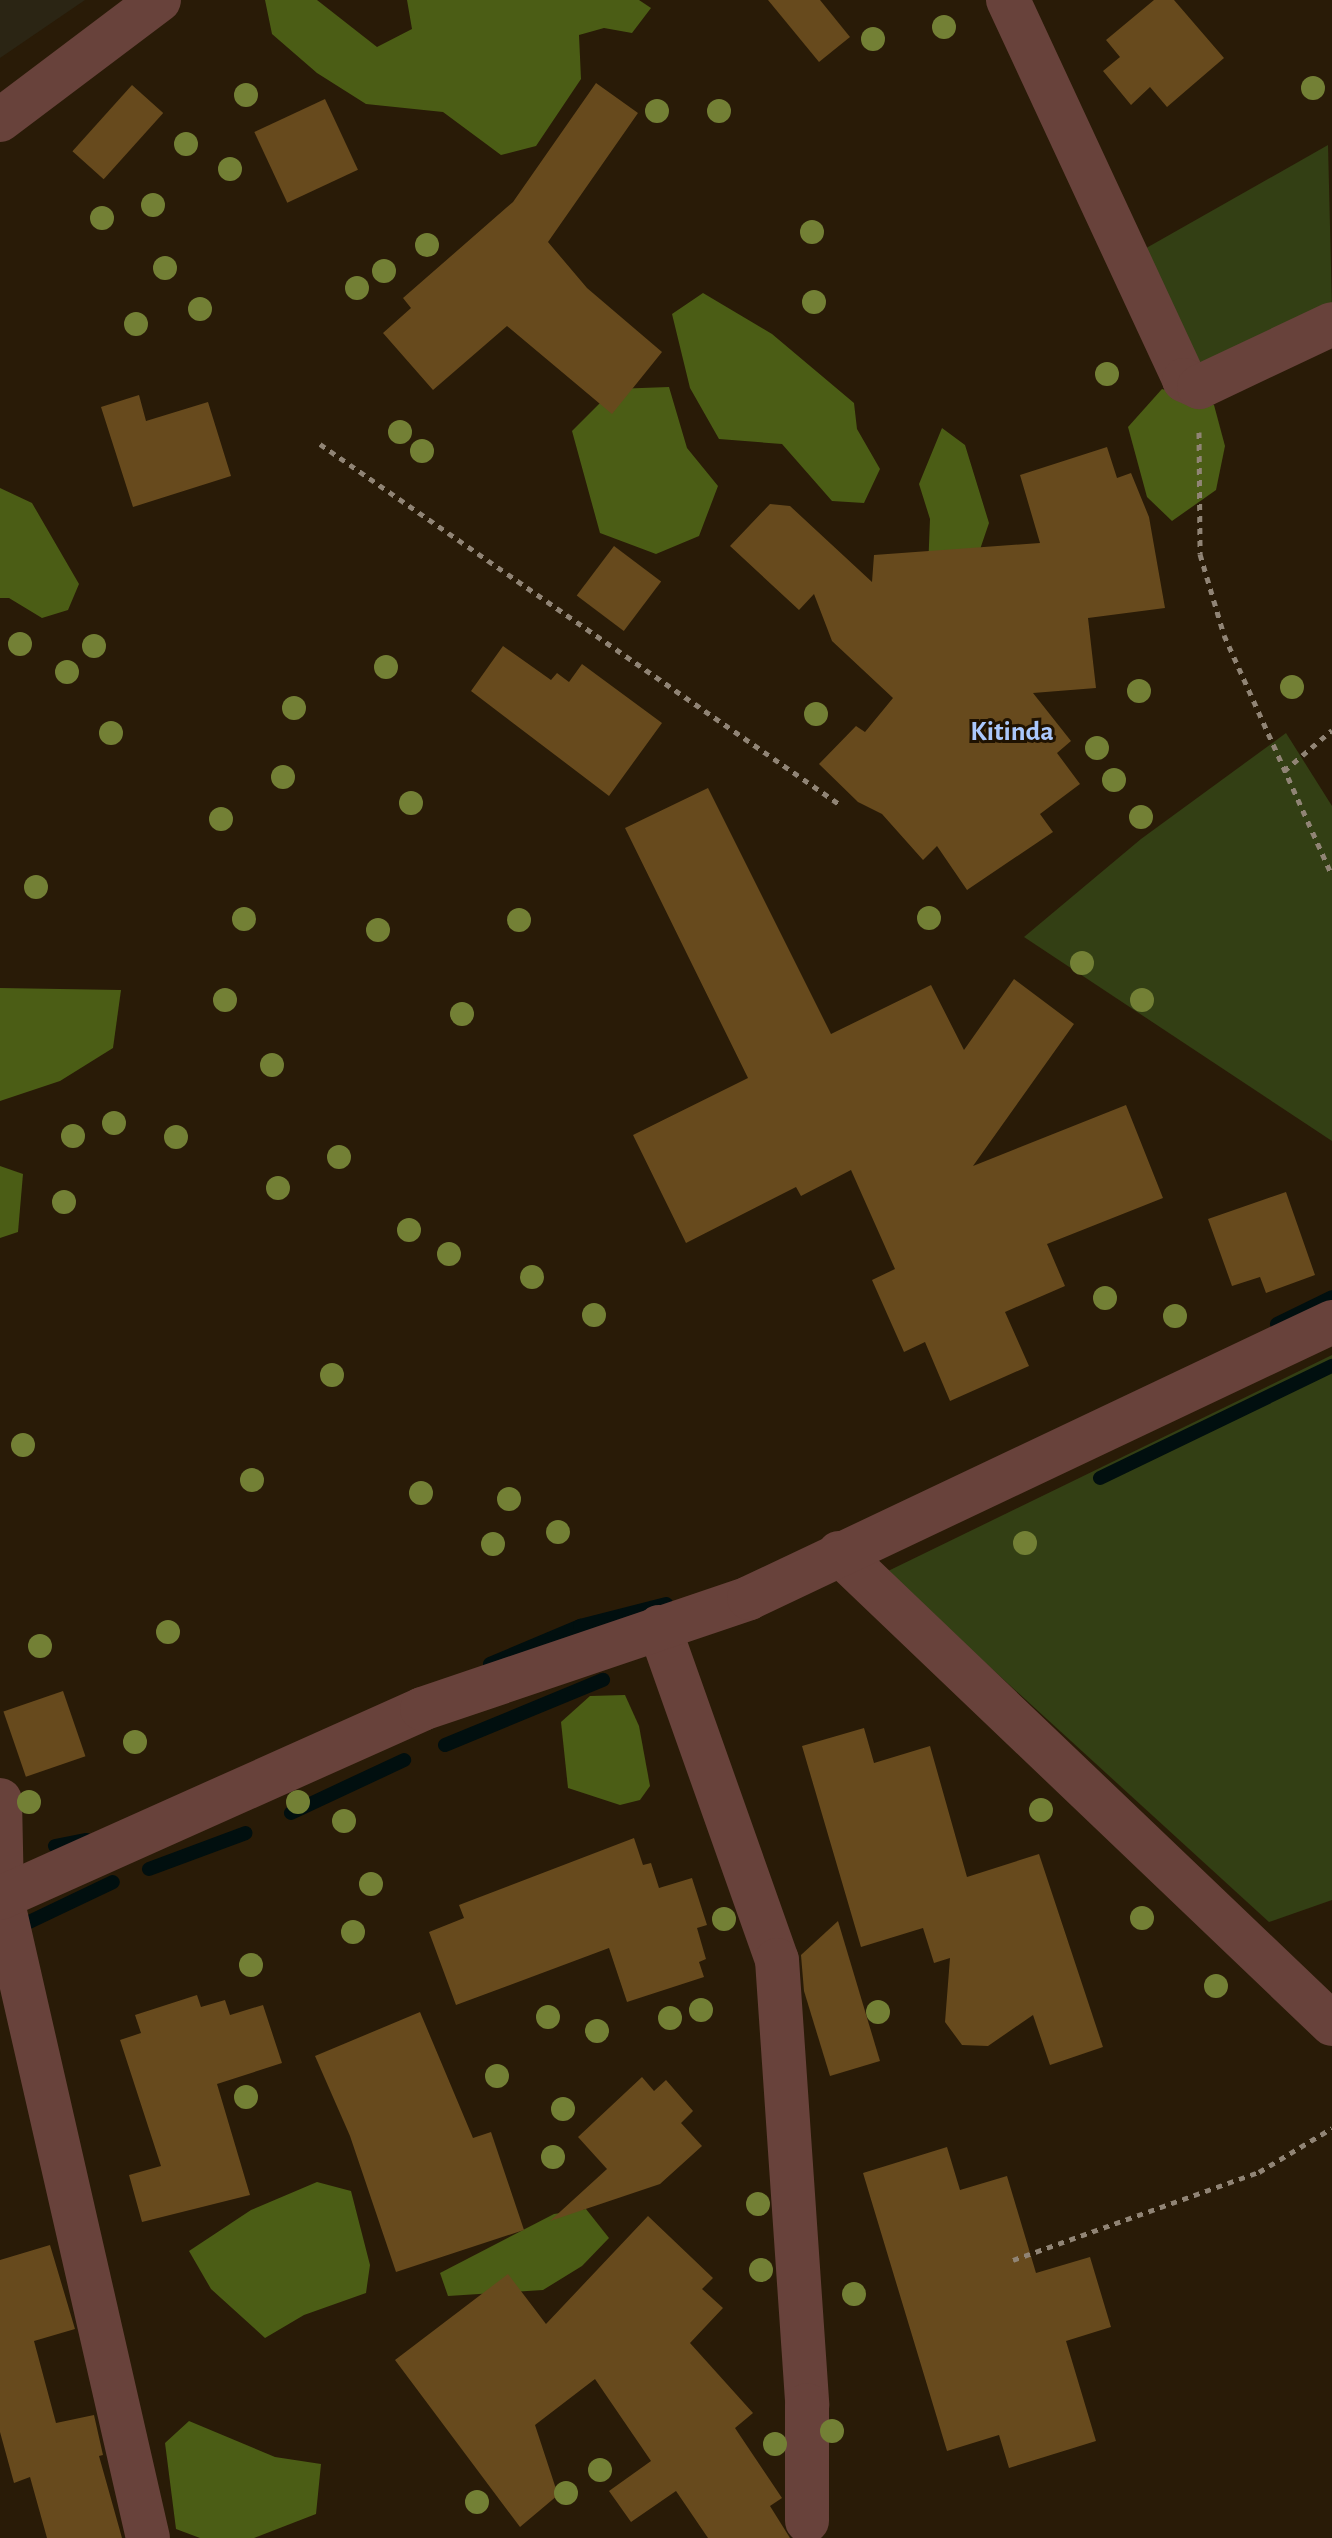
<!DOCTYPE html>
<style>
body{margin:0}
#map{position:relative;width:1332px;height:2538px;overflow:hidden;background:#291b07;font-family:"Alegreya Sans",sans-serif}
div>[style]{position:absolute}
.commercial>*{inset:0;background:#2b2514}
.green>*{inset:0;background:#333f14}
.forest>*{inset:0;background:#4b5d15}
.stream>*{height:14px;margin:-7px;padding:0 7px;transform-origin:7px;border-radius:7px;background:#010f0f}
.building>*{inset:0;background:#674a1d;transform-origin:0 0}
.path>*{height:5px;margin-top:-2.5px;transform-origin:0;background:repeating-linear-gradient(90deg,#908475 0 6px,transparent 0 12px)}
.street>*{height:44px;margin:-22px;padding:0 22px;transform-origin:22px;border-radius:22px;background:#68423b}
.trees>*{width:24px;height:24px;margin:-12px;border-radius:50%;background:#738035}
span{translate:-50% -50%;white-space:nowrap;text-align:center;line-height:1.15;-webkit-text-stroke:6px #1f1201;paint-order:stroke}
.quarter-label{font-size:28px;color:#abc8fc;font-weight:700}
</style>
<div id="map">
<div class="commercial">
<i style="clip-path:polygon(0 0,85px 0,0 58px)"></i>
</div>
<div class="green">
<i style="clip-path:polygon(1328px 145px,1332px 309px,1198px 375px,1141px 251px)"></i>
<i style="clip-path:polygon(1286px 733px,1332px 806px,1332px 1141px,1024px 937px,1141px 839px)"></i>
<i style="clip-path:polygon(1332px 1355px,1332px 1900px,1269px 1922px,886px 1572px)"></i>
</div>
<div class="forest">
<i style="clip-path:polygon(265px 0,317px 0,377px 47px,412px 29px,407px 0,639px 0,651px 8px,632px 33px,604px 28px,579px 35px,581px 79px,536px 146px,501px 155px,443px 112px,366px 104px,317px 73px,272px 34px)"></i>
<i style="clip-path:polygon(703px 293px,772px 334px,854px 403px,857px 429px,880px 469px,864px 503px,832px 501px,782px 444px,719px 439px,690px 388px,672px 314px)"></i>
<i style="clip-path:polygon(669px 387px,687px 448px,718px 486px,699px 536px,656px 554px,600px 533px,572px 431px,614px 389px)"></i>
<i style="clip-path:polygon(1162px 389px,1214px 405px,1225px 446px,1216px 490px,1172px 521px,1147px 497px,1128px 427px)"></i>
<i style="clip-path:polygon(942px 428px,965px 445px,989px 523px,974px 567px,928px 570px,930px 519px,919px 484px)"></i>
<i style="clip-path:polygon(0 488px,32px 503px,79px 584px,68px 610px,42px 618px,9px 598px,0 598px)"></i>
<i style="clip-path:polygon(0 988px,121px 990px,113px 1048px,60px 1081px,0 1101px)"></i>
<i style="clip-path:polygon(0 1166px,23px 1174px,18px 1232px,0 1238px)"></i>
<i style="clip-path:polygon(625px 1695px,639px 1726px,650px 1786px,640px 1800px,620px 1805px,568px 1788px,561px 1722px,590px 1696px)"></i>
<i style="clip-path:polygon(317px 2182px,351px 2191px,370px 2265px,366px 2293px,304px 2315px,265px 2338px,211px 2289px,189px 2251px,251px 2210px)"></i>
<i style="clip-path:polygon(586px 2209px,609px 2238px,582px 2266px,543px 2290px,448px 2296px,440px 2273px,554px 2214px)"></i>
<i style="clip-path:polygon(189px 2421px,275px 2457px,321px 2464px,316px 2514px,254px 2538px,200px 2538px,176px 2529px,165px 2443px)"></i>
</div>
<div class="stream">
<i style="left:1277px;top:1324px;width:61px;rotate:-26.1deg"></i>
<i style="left:1100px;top:1478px;width:258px;rotate:-25.8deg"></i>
<i style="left:490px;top:1664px;width:98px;rotate:-22.9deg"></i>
<i style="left:580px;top:1626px;width:89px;rotate:-14.3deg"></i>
<i style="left:445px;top:1745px;width:171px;rotate:-22.4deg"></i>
<i style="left:291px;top:1813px;width:125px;rotate:-25.1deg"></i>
<i style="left:55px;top:1846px;width:32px;rotate:-11deg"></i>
<i style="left:149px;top:1869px;width:103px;rotate:-20.4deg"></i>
<i style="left:27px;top:1923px;width:95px;rotate:-25.5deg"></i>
</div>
<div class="building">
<i style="clip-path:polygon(768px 0,820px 0,850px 37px,819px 62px)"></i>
<i style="clip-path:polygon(1154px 0,1174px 0,1224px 58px,1167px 107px,1150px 87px,1131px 105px,1103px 71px,1120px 57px,1106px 40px)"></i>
<i style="clip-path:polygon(596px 83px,638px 113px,548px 242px,587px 288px,662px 352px,612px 414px,507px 326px,433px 390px,383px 333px,411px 308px,403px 298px,513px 202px)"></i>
<i style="left:132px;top:85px;width:42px;height:89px;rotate:42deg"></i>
<i style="left:325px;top:99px;width:78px;height:78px;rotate:65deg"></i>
<i style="clip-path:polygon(139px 395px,146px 421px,208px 402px,231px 476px,133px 507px,101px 407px)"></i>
<i style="clip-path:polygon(1107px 447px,1117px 478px,1131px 473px,1149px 517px,1165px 608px,1088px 618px,1096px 688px,1033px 693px,1071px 741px,1057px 753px,1080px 784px,1040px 814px,1053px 832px,967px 890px,937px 846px,923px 860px,882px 814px,858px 802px,819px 764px,856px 726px,865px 732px,893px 698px,832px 641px,814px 594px,799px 610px,730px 546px,770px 504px,790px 506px,872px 582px,874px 555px,1040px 543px,1020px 475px)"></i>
<i style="left:614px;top:546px;width:59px;height:62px;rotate:37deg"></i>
<i style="clip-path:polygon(503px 646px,551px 680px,557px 673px,569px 682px,582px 664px,662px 723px,609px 796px,471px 691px)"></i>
<i style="clip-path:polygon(708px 788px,831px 1034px,931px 985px,964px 1050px,1014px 979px,1074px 1024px,973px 1166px,1126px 1105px,1163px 1198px,1047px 1244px,1065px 1286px,1005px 1312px,1029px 1366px,950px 1401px,925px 1342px,904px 1352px,872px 1280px,895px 1269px,851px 1170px,801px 1196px,796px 1187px,686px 1243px,633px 1135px,748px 1078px,625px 828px)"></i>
<i style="clip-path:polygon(1286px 1192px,1315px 1275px,1266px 1293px,1260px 1277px,1232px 1286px,1208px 1219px)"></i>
<i style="left:63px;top:1691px;width:69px;height:63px;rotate:71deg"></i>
<i style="clip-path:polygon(864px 1728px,874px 1763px,930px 1746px,967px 1877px,1039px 1854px,1103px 2047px,1050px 2065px,1033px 2015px,988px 2046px,962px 2045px,945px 2022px,950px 1958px,934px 1963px,923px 1928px,861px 1947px,802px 1746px)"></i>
<i style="clip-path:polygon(634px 1838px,643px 1865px,651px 1863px,659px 1888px,692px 1878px,707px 1925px,697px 1928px,706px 1959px,699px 1962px,704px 1977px,627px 2002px,609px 1948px,456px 2005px,429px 1932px,464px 1918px,459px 1905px)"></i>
<i style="clip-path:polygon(838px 1921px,880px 2061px,830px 2076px,804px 1991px,801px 1955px)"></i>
<i style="clip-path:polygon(197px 1995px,201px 2007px,225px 2000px,230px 2015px,263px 2005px,282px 2063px,217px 2084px,250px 2195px,142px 2222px,129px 2175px,161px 2166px,120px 2040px,141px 2033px,135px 2015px)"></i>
<i style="clip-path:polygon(420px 2012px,473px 2138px,491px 2132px,524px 2230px,396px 2272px,350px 2136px,315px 2056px)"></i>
<i style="clip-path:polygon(642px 2077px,654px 2091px,666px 2080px,693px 2111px,681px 2123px,702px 2146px,660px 2184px,550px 2221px,607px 2169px,578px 2137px)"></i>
<i style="clip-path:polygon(947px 2147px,960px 2190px,1007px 2176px,1036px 2273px,1090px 2257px,1111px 2327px,1066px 2341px,1096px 2441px,1009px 2468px,999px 2435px,947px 2451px,863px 2173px)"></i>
<i style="clip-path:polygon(648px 2216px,713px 2278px,702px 2289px,723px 2308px,690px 2343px,753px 2413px,735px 2428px,782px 2498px,770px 2506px,790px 2538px,708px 2538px,676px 2491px,631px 2522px,609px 2491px,651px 2461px,595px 2379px,535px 2425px,558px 2495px,520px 2527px,395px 2360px,508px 2274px,546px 2324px)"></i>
<i style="clip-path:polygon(50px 2245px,75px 2329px,34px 2341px,56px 2423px,94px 2415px,103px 2455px,99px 2456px,122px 2538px,47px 2538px,30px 2477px,14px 2483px,0 2432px,0 2260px)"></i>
</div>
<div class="path">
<i style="left:1199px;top:432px;width:122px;rotate:89.5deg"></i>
<i style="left:1200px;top:554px;width:84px;rotate:73.5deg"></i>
<i style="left:1224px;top:635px;width:263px;rotate:65.8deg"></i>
<i style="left:320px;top:444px;width:635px;rotate:34.74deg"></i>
<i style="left:1284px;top:771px;width:63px;rotate:-40.5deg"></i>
<i style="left:1013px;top:2260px;width:261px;rotate:-19.7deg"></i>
<i style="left:1259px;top:2172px;width:85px;rotate:-31.1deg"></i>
</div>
<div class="street">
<i style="left:1008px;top:0;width:419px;rotate:65.1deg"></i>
<i style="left:1184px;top:380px;width:17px;rotate:25deg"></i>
<i style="left:1199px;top:387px;width:147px;rotate:-25.3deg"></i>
<i style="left:0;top:120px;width:199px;rotate:-37deg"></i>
<i style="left:839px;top:1553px;width:682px;rotate:43.69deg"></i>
<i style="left:659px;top:1627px;width:353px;rotate:70.5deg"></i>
<i style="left:777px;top:1960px;width:446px;rotate:86.1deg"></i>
<i style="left:807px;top:2405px;width:116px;rotate:90deg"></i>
<i style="left:0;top:1800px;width:99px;rotate:88.8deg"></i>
<i style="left:2px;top:1899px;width:655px;rotate:77.13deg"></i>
<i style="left:0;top:1898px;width:462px;rotate:-24.1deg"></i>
<i style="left:422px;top:1709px;width:345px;rotate:-18.7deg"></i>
<i style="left:749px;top:1598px;width:645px;rotate:-25.33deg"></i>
</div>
<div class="trees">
<i style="left:944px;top:27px"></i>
<i style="left:873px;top:39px"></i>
<i style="left:1313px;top:88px"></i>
<i style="left:246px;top:95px"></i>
<i style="left:657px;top:111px"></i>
<i style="left:719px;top:111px"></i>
<i style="left:186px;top:144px"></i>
<i style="left:230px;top:169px"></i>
<i style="left:153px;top:205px"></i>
<i style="left:102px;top:218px"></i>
<i style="left:812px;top:232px"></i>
<i style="left:427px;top:245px"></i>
<i style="left:165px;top:268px"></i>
<i style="left:384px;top:271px"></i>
<i style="left:357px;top:288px"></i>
<i style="left:814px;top:302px"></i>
<i style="left:200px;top:309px"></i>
<i style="left:136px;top:324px"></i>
<i style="left:1107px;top:374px"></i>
<i style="left:400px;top:432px"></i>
<i style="left:422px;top:451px"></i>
<i style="left:20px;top:644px"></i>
<i style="left:94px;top:646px"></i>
<i style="left:386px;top:667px"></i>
<i style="left:67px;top:672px"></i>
<i style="left:1292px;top:687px"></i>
<i style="left:1139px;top:691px"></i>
<i style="left:294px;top:708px"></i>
<i style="left:816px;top:714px"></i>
<i style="left:111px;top:733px"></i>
<i style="left:1097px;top:748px"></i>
<i style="left:283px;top:777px"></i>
<i style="left:1114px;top:780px"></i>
<i style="left:411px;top:803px"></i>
<i style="left:1141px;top:817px"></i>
<i style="left:221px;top:819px"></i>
<i style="left:36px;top:887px"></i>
<i style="left:929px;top:918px"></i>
<i style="left:244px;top:919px"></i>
<i style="left:519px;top:920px"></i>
<i style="left:378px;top:930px"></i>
<i style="left:1082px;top:963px"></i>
<i style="left:225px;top:1000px"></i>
<i style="left:1142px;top:1000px"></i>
<i style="left:462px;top:1014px"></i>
<i style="left:272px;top:1065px"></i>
<i style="left:114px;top:1123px"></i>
<i style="left:73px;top:1136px"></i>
<i style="left:176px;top:1137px"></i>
<i style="left:339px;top:1157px"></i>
<i style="left:278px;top:1188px"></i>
<i style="left:64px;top:1202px"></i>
<i style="left:409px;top:1230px"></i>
<i style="left:449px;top:1254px"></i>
<i style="left:532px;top:1277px"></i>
<i style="left:1105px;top:1298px"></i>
<i style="left:594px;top:1315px"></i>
<i style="left:1175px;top:1316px"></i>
<i style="left:332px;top:1375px"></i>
<i style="left:23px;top:1445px"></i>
<i style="left:252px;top:1480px"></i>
<i style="left:421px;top:1493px"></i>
<i style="left:509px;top:1499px"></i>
<i style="left:558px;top:1532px"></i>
<i style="left:1025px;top:1543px"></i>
<i style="left:493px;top:1544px"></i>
<i style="left:168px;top:1632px"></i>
<i style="left:40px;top:1646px"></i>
<i style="left:135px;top:1742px"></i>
<i style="left:29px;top:1802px"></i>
<i style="left:298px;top:1802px"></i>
<i style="left:1041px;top:1810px"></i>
<i style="left:344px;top:1821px"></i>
<i style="left:371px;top:1884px"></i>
<i style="left:1142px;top:1918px"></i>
<i style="left:724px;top:1919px"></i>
<i style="left:353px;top:1932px"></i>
<i style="left:251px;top:1965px"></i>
<i style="left:1216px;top:1986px"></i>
<i style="left:701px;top:2010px"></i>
<i style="left:878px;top:2012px"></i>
<i style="left:548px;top:2017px"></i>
<i style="left:670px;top:2018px"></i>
<i style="left:597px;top:2031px"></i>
<i style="left:497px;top:2076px"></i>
<i style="left:246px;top:2097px"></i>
<i style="left:563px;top:2109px"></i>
<i style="left:553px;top:2157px"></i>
<i style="left:758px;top:2204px"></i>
<i style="left:761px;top:2270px"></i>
<i style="left:854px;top:2294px"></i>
<i style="left:832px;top:2431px"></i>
<i style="left:775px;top:2444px"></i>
<i style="left:600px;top:2470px"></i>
<i style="left:566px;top:2493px"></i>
<i style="left:477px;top:2502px"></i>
</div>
<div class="quarter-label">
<span style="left:1012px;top:732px">Kitinda</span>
</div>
</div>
